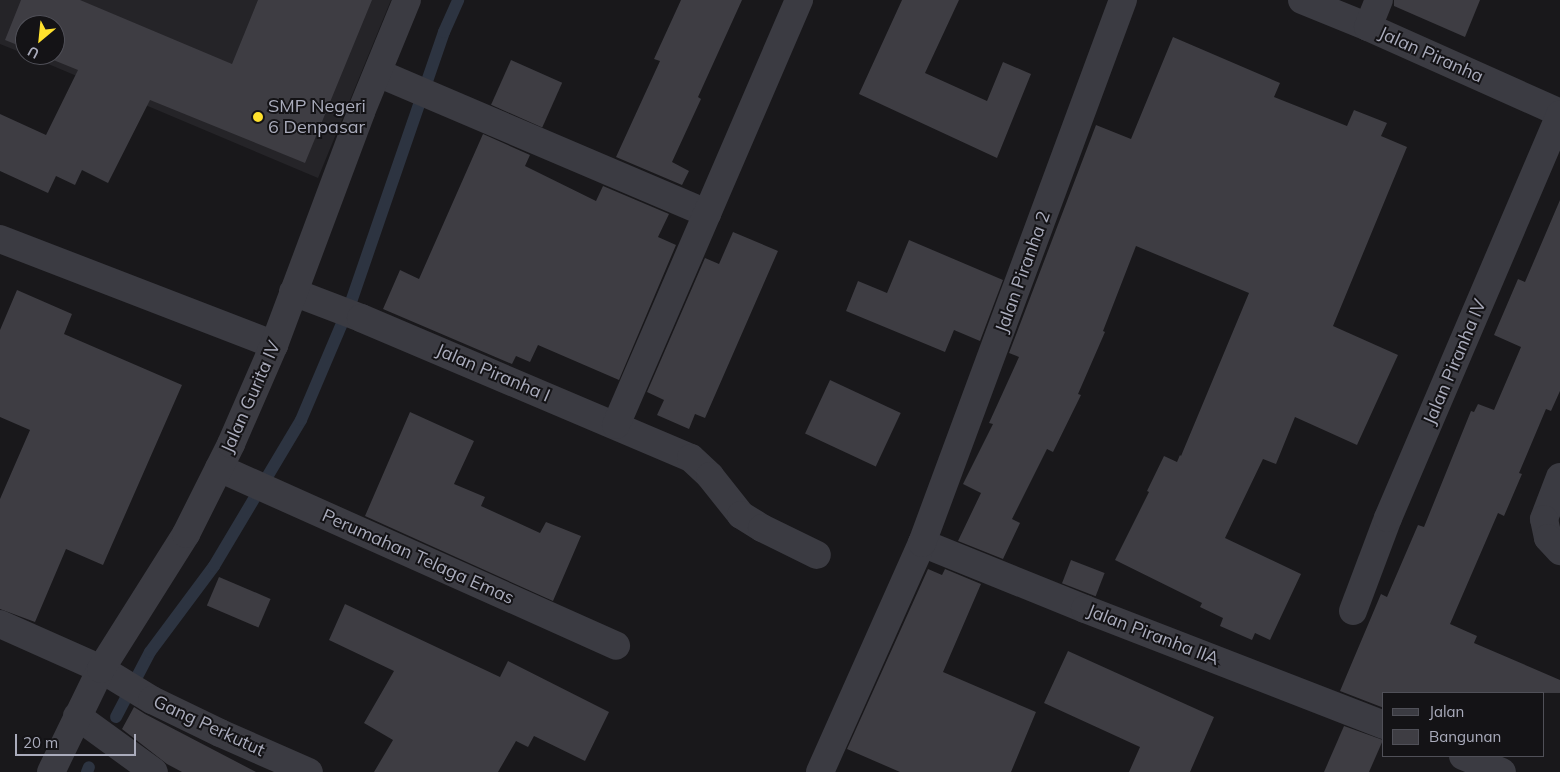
<!DOCTYPE html>
<style>
body{margin:0}
#map{position:relative;width:1560px;height:772px;overflow:hidden;background:#19181b;font-family:Mulish,sans-serif}
div>[style]{position:absolute}
.built>*{inset:0;background:#252428}
.stream>*{height:12px;margin:-6px;padding:0 6px;transform-origin:6px;border-radius:6px;background:#2d3441}
.building>*{inset:0;background:#3e3d43;transform-origin:0 0}
.minor>*{height:28px;margin:-14px;padding:0 14px;transform-origin:14px;border-radius:14px;background:#3b3b42}
.dots>*{width:14px;height:14px;translate:-50% -50%;box-sizing:border-box;border:2px solid #141316;border-radius:50%}
span{translate:-50% -50%;white-space:nowrap;text-align:center;line-height:1.15;-webkit-text-stroke:4px #141316;paint-order:stroke}
.street-label{font-size:18px;color:#aaacbc}
.poi-label{font-size:18px;color:#aaacbc}
.left{translate:0 -50%;text-align:left}
.legend{position:absolute;left:1382px;top:692px;width:162px;height:65px;box-sizing:border-box;background:#141316;border:1px solid #505058;margin:0;padding:6px 9px;list-style:none;font-size:15px;color:#aaacbc}
.legend li{display:flex;align-items:center;gap:10px;height:25px}
.legend b{width:25px;border:1px solid #505058}
.north{position:absolute;left:15px;top:15px;width:50px;height:50px;box-sizing:border-box;background:#141316;border:1px solid #505058;border-radius:50%;rotate:208deg;font-size:14px;font-weight:700;line-height:20px;text-align:center;color:#aaacbc}
.north::after{content:'';display:block;margin:auto;width:18px;height:22px;background:#ffe12d;clip-path:polygon(50% 0,100% 100%,50% 72%,0 100%)}
.scale{position:absolute;left:15px;top:734px;width:121px;height:22px;box-sizing:border-box;border:2px solid #aaacbc;border-top:0;padding-left:6px;font-size:15px;line-height:18px;white-space:nowrap;color:#aaacbc;-webkit-text-stroke:4px #141316;paint-order:stroke}
</style>
<div id="map">
<div class="built">
<i style="clip-path:polygon(0 0,391px 0,318px 178px,27px 55px,55px 55px,55px 25px,25px 25px,25px 54px,0 44px)"></i>
</div>
<div class="stream">
<i style="left:116px;top:717px;width:73px;rotate:-62.4deg"></i>
<i style="left:150px;top:652px;width:107px;rotate:-53.3deg"></i>
<i style="left:214px;top:566px;width:170px;rotate:-59.2deg"></i>
<i style="left:301px;top:420px;width:128px;rotate:-67deg"></i>
<i style="left:351px;top:302px;width:286px;rotate:-71deg"></i>
<i style="left:444px;top:32px;width:35px;rotate:-66deg"></i>
<i style="left:87px;top:772px;width:5px;rotate:-68deg"></i>
</div>
<div class="building">
<i style="clip-path:polygon(21px 0,80px 0,232px 64px,258px 0,372px 0,305px 163px,150px 100px,108px 183px,82px 170px,75px 185px,56px 176px,48px 193px,0 171px,0 114px,46px 135px,78px 70px,41px 55px,55px 55px,55px 25px,25px 25px,25px 48px,5px 40px)"></i>
<i style="clip-path:polygon(681px 0,742px 0,698px 97px,701px 99px,672px 162px,689px 171px,682px 185px,616px 157px,660px 61px,654px 59px)"></i>
<i style="clip-path:polygon(902px 0,959px 0,925px 73px,987px 101px,1003px 62px,1031px 74px,997px 158px,859px 94px)"></i>
<i style="clip-path:polygon(1394px 0,1480px 0,1465px 37px,1394px 6px)"></i>
<i style="clip-path:polygon(1173px 37px,1280px 83px,1274px 97px,1347px 126px,1354px 110px,1387px 123px,1381px 136px,1407px 147px,1333px 326px,1398px 355px,1357px 445px,1295px 417px,1276px 464px,1263px 459px,1225px 538px,1301px 574px,1270px 640px,1255px 633px,1252px 640px,1220px 626px,1223px 618px,1200px 607px,1202px 603px,1115px 560px,1149px 492px,1147px 491px,1164px 456px,1177px 462px,1180px 455px,1181px 456px,1249px 293px,1136px 246px,1103px 331px,1105px 332px,1078px 394px,1081px 395px,1053px 452px,1047px 449px,1012px 519px,1020px 523px,1003px 559px,958px 541px,981px 493px,963px 484px,993px 424px,989px 423px,1019px 357px,1009px 353px,1096px 125px,1131px 139px)"></i>
<i style="left:511px;top:60px;width:56px;height:49px;rotate:24deg"></i>
<i style="clip-path:polygon(483px 134px,530px 155px,525px 166px,596px 201px,603px 186px,669px 214px,658px 237px,676px 245px,619px 380px,538px 345px,530px 362px,516px 356px,512px 364px,383px 309px,400px 270px,419px 279px)"></i>
<i style="clip-path:polygon(1560px 200px,1560px 391px,1551px 411px,1546px 409px,1519px 473px,1522px 474px,1504px 516px,1498px 513px,1450px 624px,1477px 636px,1474px 643px,1560px 680px,1560px 693px,1384px 693px,1384px 708px,1340px 691px,1381px 594px,1387px 597px,1418px 525px,1424px 527px,1471px 411px,1474px 412px,1478px 404px,1494px 410px,1521px 347px,1494px 335px,1518px 279px,1525px 282px)"></i>
<i style="clip-path:polygon(733px 232px,778px 251px,705px 418px,695px 414px,689px 429px,657px 415px,664px 400px,647px 392px,705px 258px,719px 264px)"></i>
<i style="clip-path:polygon(909px 240px,1003px 280px,980px 341px,954px 330px,945px 352px,846px 311px,858px 281px,887px 293px)"></i>
<i style="clip-path:polygon(17px 290px,72px 314px,64px 334px,182px 385px,103px 565px,66px 549px,35px 622px,0 609px,0 499px,30px 430px,0 417px,0 330px)"></i>
<i style="left:830px;top:380px;width:78px;height:59px;rotate:25deg"></i>
<i style="clip-path:polygon(410px 412px,474px 441px,454px 484px,485px 497px,481px 506px,540px 533px,546px 522px,581px 536px,553px 601px,365px 516px)"></i>
<i style="left:1071px;top:560px;width:36px;height:25px;rotate:21deg"></i>
<i style="clip-path:polygon(928px 569px,942px 575px,945px 569px,981px 584px,943px 672px,1036px 712px,1011px 772px,900px 772px,847px 749px)"></i>
<i style="left:219px;top:577px;width:56px;height:31px;rotate:23deg"></i>
<i style="clip-path:polygon(345px 604px,500px 677px,508px 661px,609px 712px,585px 761px,534px 736px,528px 747px,516px 741px,498px 772px,374px 772px,393px 740px,364px 723px,394px 671px,329px 640px)"></i>
<i style="clip-path:polygon(1068px 651px,1214px 717px,1190px 772px,1129px 772px,1140px 747px,1044px 703px)"></i>
<i style="clip-path:polygon(134px 707px,145px 714px,256px 772px,182px 772px,167px 764px,122px 729px)"></i>
<i style="clip-path:polygon(1344px 726px,1383px 740px,1369px 772px,1324px 772px)"></i>
</div>
<div class="minor">
<i style="left:1302px;top:0;width:71px;rotate:22.2deg"></i>
<i style="left:1368px;top:27px;width:210px;rotate:24.1deg"></i>
<i style="left:1368px;top:27px;width:29px;rotate:-68deg"></i>
<i style="left:378px;top:73px;width:358px;rotate:23.1deg"></i>
<i style="left:0;top:239px;width:294px;rotate:21.1deg"></i>
<i style="left:293px;top:292px;width:73px;rotate:20.9deg"></i>
<i style="left:361px;top:318px;width:358px;rotate:23deg"></i>
<i style="left:691px;top:458px;width:26px;rotate:43deg"></i>
<i style="left:710px;top:476px;width:50px;rotate:51.5deg"></i>
<i style="left:741px;top:515px;width:25px;rotate:32deg"></i>
<i style="left:762px;top:528px;width:61px;rotate:26.1deg"></i>
<i style="left:616px;top:425px;width:463px;rotate:-66.7deg"></i>
<i style="left:219px;top:468px;width:435px;rotate:24.1deg"></i>
<i style="left:1560px;top:477px;width:45px;rotate:110.9deg"></i>
<i style="left:1544px;top:519px;width:19px;rotate:78deg"></i>
<i style="left:1548px;top:538px;width:18px;rotate:47deg"></i>
<i style="left:922px;top:543px;width:176px;rotate:22deg"></i>
<i style="left:1085px;top:609px;width:321px;rotate:21.2deg"></i>
<i style="left:1353px;top:611px;width:99px;rotate:-69.4deg"></i>
<i style="left:1388px;top:518px;width:439px;rotate:-66.9deg"></i>
<i style="left:0;top:624px;width:111px;rotate:24deg"></i>
<i style="left:101px;top:669px;width:60px;rotate:31.3deg"></i>
<i style="left:152px;top:700px;width:76px;rotate:25.9deg"></i>
<i style="left:220px;top:733px;width:97px;rotate:23.7deg"></i>
<i style="left:77px;top:716px;width:95px;rotate:36deg"></i>
<i style="left:1463px;top:756px;width:42px;rotate:22.3deg"></i>
<i style="left:51px;top:772px;width:114px;rotate:-64.1deg"></i>
<i style="left:101px;top:669px;width:160px;rotate:-57.8deg"></i>
<i style="left:186px;top:534px;width:101px;rotate:-63.4deg"></i>
<i style="left:231px;top:444px;width:108px;rotate:-66.5deg"></i>
<i style="left:274px;top:345px;width:249px;rotate:-69.5deg"></i>
<i style="left:361px;top:112px;width:121px;rotate:-67.7deg"></i>
<i style="left:820px;top:772px;width:251px;rotate:-66deg"></i>
<i style="left:922px;top:543px;width:579px;rotate:-69.69deg"></i>
</div>
<div class="dots">
<i style="left:258px;top:117px;background:#ffe12d"></i>
</div>
<div class="street-label">
<span style="left:1431px;top:55px;rotate:24deg">Jalan Piranha</span>
<span style="left:1023px;top:272px;rotate:-70deg">Jalan Piranha 2</span>
<span style="left:1455px;top:362px;rotate:-67deg">Jalan Piranha IV</span>
<span style="left:493px;top:373px;rotate:23deg">Jalan Piranha I</span>
<span style="left:251px;top:397px;rotate:-66deg">Jalan Gurita IV</span>
<span style="left:418px;top:557px;rotate:24deg">Perumahan Telaga Emas</span>
<span style="left:1153px;top:635px;rotate:21deg">Jalan Piranha IIA</span>
<span style="left:209px;top:726px;rotate:25deg">Gang Perkutut</span>
</div>
<div class="poi-label">
<span class="left" style="left:268px;top:117px">SMP Negeri<br>6 Denpasar</span>
</div>
<ul class="legend">
<li><b style="height:6px;background:#3b3b42"></b>Jalan</li>
<li><b style="height:14px;background:#3e3d43"></b>Bangunan</li>
</ul>
<div class="north">U</div>
<div class="scale">20 m</div>
</div>
